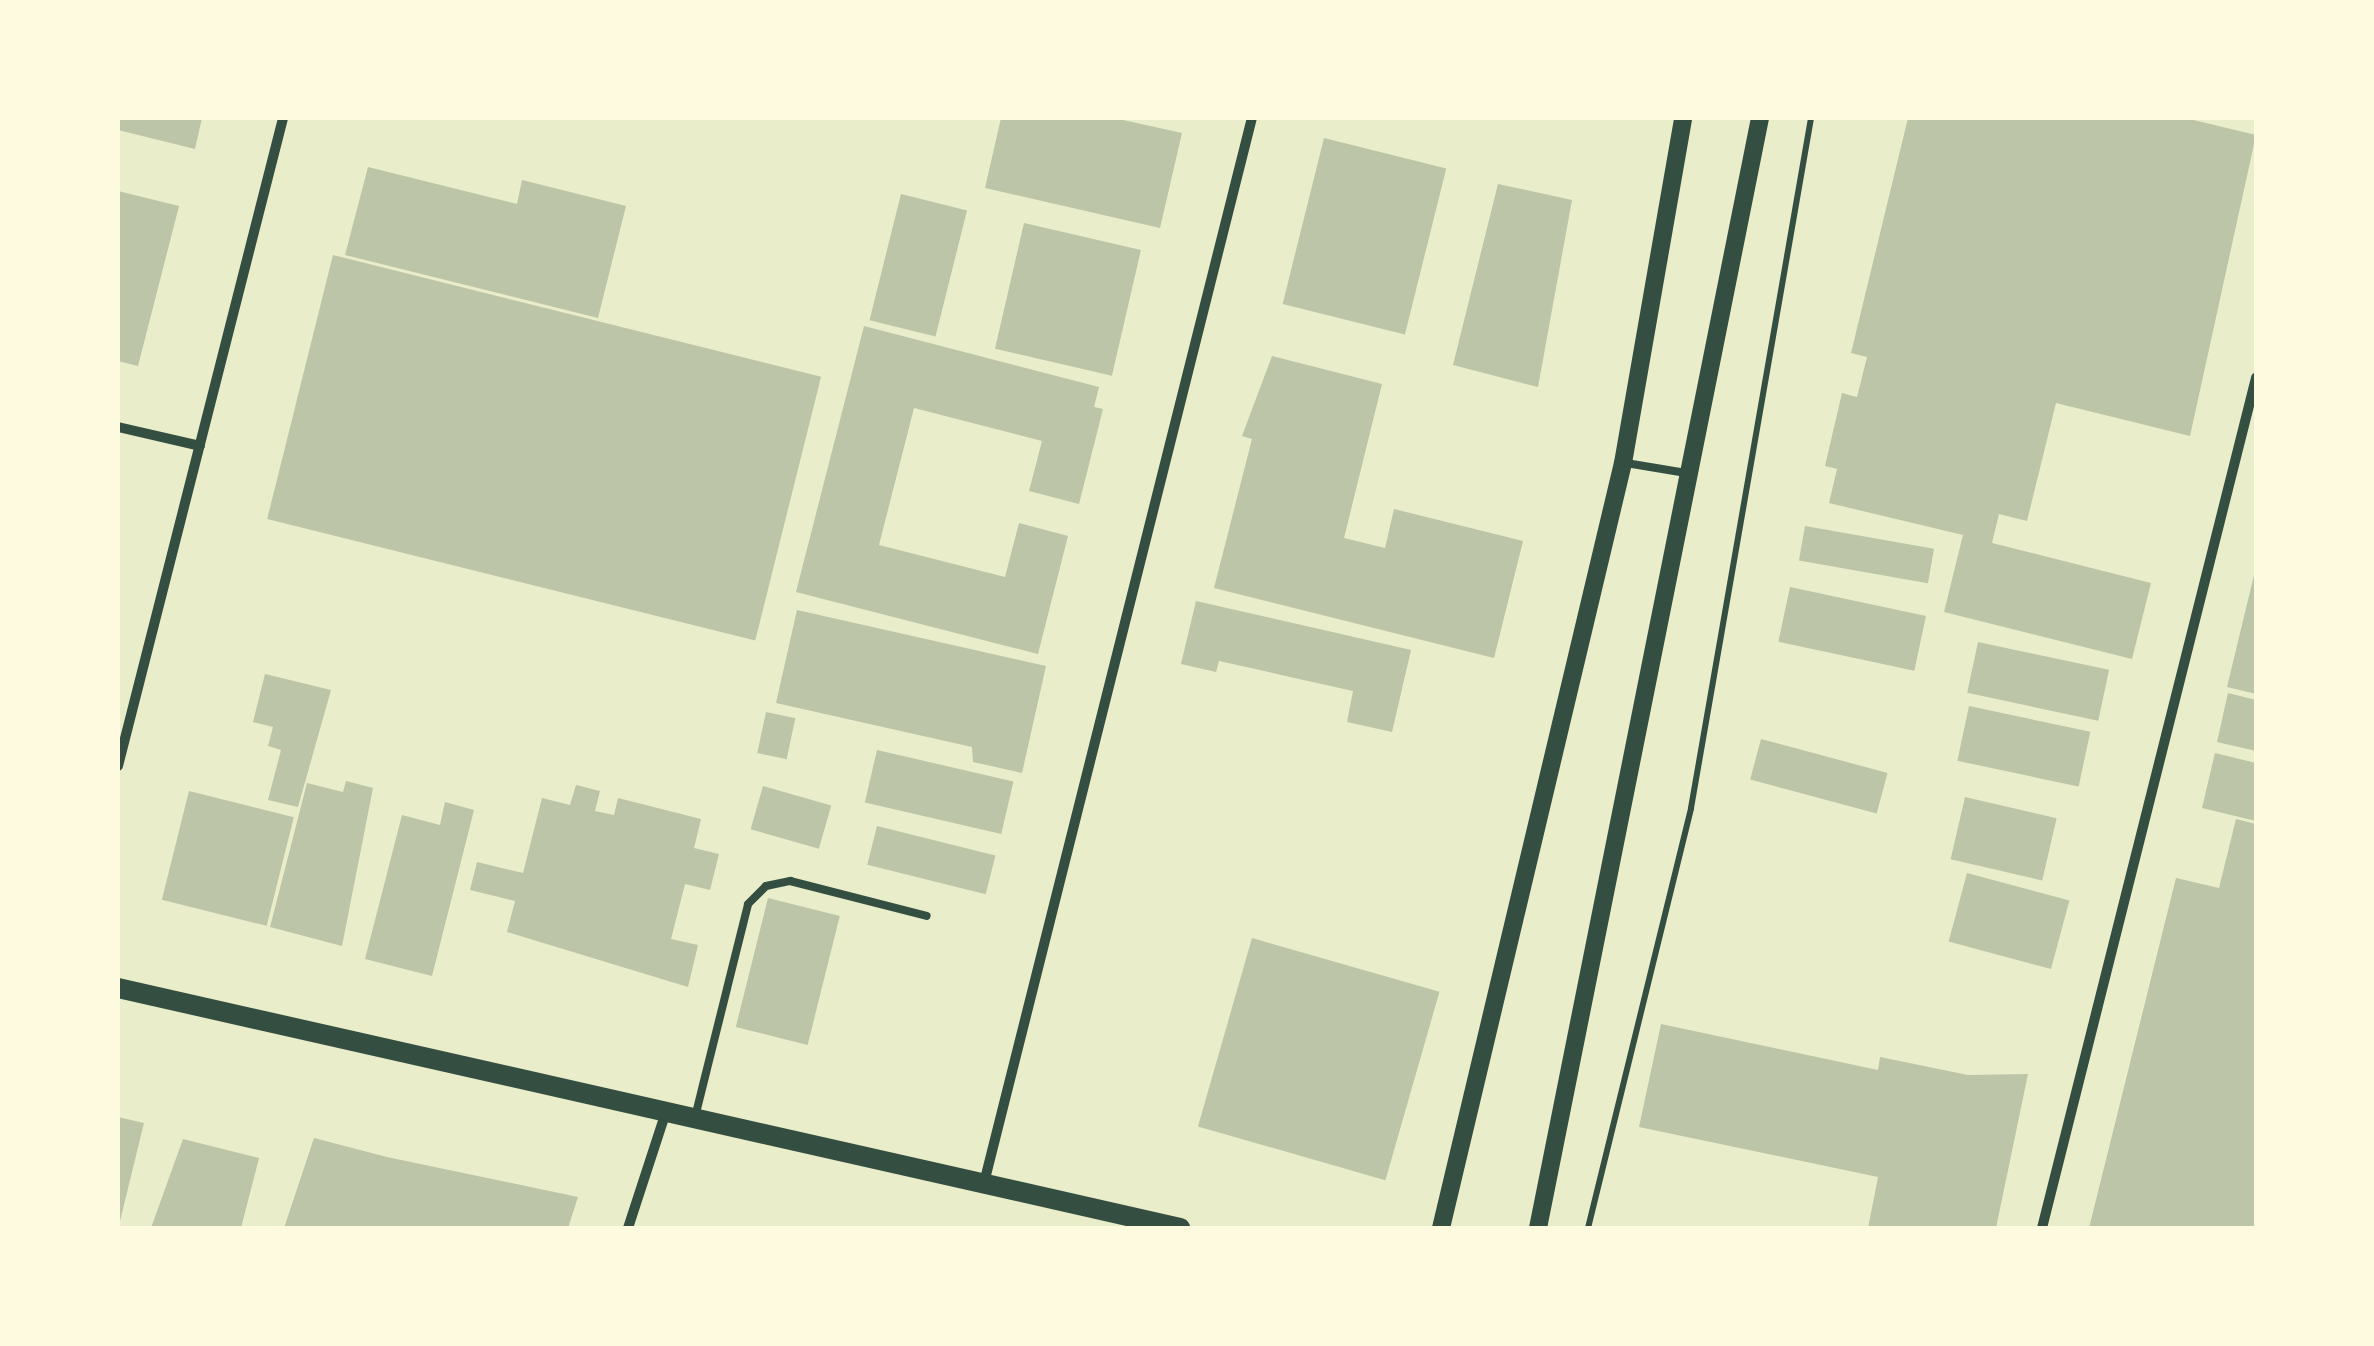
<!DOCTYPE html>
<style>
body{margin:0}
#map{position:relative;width:2374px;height:1346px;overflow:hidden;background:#e9edc9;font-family:Inter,sans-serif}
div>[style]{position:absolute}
.building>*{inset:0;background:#bcc5a7;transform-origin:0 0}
.path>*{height:6px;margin:-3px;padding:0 3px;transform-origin:3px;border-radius:3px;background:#344e41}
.service>*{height:8px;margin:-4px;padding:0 4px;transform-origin:4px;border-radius:4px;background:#344e41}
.minor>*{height:10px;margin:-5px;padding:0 5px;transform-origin:5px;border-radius:5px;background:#344e41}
.tertiary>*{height:18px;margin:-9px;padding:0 9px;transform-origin:9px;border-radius:9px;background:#344e41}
.secondary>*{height:20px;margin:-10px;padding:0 10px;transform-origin:10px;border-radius:10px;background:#344e41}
span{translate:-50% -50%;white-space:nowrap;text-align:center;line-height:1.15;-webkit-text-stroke:10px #fefae0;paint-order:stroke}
.frame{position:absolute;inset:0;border:120px solid #fefae0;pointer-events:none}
</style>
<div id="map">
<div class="building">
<i style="clip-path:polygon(118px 118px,202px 118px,195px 149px,118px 130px)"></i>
<i style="clip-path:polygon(1001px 118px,1114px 118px,1182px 133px,1160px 228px,985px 188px)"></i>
<i style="clip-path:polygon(1908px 118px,2185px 118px,2256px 135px,2190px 436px,2056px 403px,2027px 521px,1999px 514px,1992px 543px,2151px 583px,2132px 659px,1944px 612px,1963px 535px,1829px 503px,1837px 469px,1825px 466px,1842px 393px,1857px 397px,1867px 357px,1851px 353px)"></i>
<i style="left:1324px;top:138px;width:126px;height:171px;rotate:14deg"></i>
<i style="clip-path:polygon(368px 167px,517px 204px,522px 180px,626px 206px,598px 318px,345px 255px)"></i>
<i style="clip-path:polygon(1498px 184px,1572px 200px,1538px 387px,1453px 365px)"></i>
<i style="clip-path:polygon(118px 191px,179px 206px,138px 366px,118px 361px)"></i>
<i style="left:901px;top:194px;width:68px;height:130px;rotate:14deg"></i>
<i style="left:1024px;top:223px;width:120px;height:129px;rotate:13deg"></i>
<i style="left:333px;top:255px;width:503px;height:272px;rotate:14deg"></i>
<i style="clip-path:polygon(864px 326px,1099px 387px,1094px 407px,1103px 409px,1079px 504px,1029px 491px,1042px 441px,914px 408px,879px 545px,1005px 577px,1019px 523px,1068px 536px,1038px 654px,796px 592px)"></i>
<i style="clip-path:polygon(1272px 356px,1382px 384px,1344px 538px,1385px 548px,1394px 509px,1523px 541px,1494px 658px,1214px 588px,1252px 439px,1242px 436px)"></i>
<i style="left:1805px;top:526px;width:131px;height:35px;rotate:10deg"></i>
<i style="clip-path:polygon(2255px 571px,2256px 571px,2256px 694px,2227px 687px)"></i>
<i style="left:1790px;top:587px;width:139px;height:56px;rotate:12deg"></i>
<i style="clip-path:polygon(1196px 601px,1411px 650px,1392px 732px,1347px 722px,1353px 691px,1219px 661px,1216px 672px,1181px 664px)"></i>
<i style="clip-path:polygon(797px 610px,1046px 666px,1022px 773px,973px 762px,972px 747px,776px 703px)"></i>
<i style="left:1978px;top:642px;width:134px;height:52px;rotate:12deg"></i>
<i style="clip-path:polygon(265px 674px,331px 690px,298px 807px,268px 800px,281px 750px,268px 746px,273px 727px,253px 722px)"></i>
<i style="clip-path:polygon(2228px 693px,2256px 700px,2256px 751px,2217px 742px)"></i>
<i style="left:1969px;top:706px;width:124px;height:56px;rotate:12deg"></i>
<i style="left:766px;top:712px;width:30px;height:42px;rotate:12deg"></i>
<i style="left:1761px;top:739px;width:131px;height:42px;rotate:15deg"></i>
<i style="left:877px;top:750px;width:140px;height:54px;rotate:13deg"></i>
<i style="clip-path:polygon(2215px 753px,2256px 763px,2256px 821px,2202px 808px)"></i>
<i style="clip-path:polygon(346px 781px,373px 788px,342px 946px,270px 927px,307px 783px,343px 792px)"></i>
<i style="clip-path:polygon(576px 785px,600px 791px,595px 811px,614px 815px,618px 798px,701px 819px,694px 848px,719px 854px,710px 890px,685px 884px,671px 939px,698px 945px,688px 987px,507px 932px,515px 901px,470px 890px,477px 862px,523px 873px,542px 798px,570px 805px)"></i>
<i style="left:763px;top:786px;width:71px;height:45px;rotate:16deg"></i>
<i style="left:189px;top:791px;width:108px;height:112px;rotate:14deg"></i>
<i style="left:1965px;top:797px;width:94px;height:64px;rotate:13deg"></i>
<i style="clip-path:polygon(445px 802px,474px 810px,432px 976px,365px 959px,402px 815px,440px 825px)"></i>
<i style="clip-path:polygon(2236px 819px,2256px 824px,2256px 1228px,2089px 1228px,2176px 878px,2219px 888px)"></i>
<i style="left:877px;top:826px;width:122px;height:40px;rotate:14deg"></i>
<i style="left:1967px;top:873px;width:106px;height:71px;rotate:15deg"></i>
<i style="left:768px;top:898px;width:74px;height:133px;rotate:14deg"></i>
<i style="left:1252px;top:938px;width:195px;height:196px;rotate:16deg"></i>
<i style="clip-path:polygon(1661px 1024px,1878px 1070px,1880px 1057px,1968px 1075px,2028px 1074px,1996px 1228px,1868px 1228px,1878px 1177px,1639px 1127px)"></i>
<i style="clip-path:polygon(118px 1117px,144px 1123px,119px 1225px,118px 1224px)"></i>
<i style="clip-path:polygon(314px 1138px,387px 1157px,578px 1197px,568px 1228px,284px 1228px)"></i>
<i style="clip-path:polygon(183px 1139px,259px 1158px,241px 1228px,151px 1228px)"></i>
</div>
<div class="path">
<i style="left:1588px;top:1228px;width:432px;rotate:-76.2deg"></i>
<i style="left:1691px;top:808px;width:700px;rotate:-80.13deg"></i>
</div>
<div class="service">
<i style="left:1626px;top:463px;width:61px;rotate:9.5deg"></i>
<i style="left:695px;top:1117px;width:219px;rotate:-76deg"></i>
<i style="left:748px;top:904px;width:25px;rotate:-45deg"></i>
<i style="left:766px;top:886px;width:25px;rotate:-12deg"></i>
<i style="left:790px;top:881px;width:141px;rotate:14.3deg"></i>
</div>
<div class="minor">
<i style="left:118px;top:427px;width:84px;rotate:13deg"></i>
<i style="left:118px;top:766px;width:669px;rotate:-75.71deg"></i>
<i style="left:984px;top:1183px;width:1098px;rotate:-75.88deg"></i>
<i style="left:628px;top:1228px;width:122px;rotate:-71.9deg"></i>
<i style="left:2042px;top:1228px;width:877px;rotate:-75.87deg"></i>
</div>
<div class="tertiary">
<i style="left:1441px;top:1228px;width:786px;rotate:-76.62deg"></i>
<i style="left:1623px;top:463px;width:350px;rotate:-80.1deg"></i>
<i style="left:1538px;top:1228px;width:1132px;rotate:-78.69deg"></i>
</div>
<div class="secondary">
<i style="left:118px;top:988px;width:1089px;rotate:12.73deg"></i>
</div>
<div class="frame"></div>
</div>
